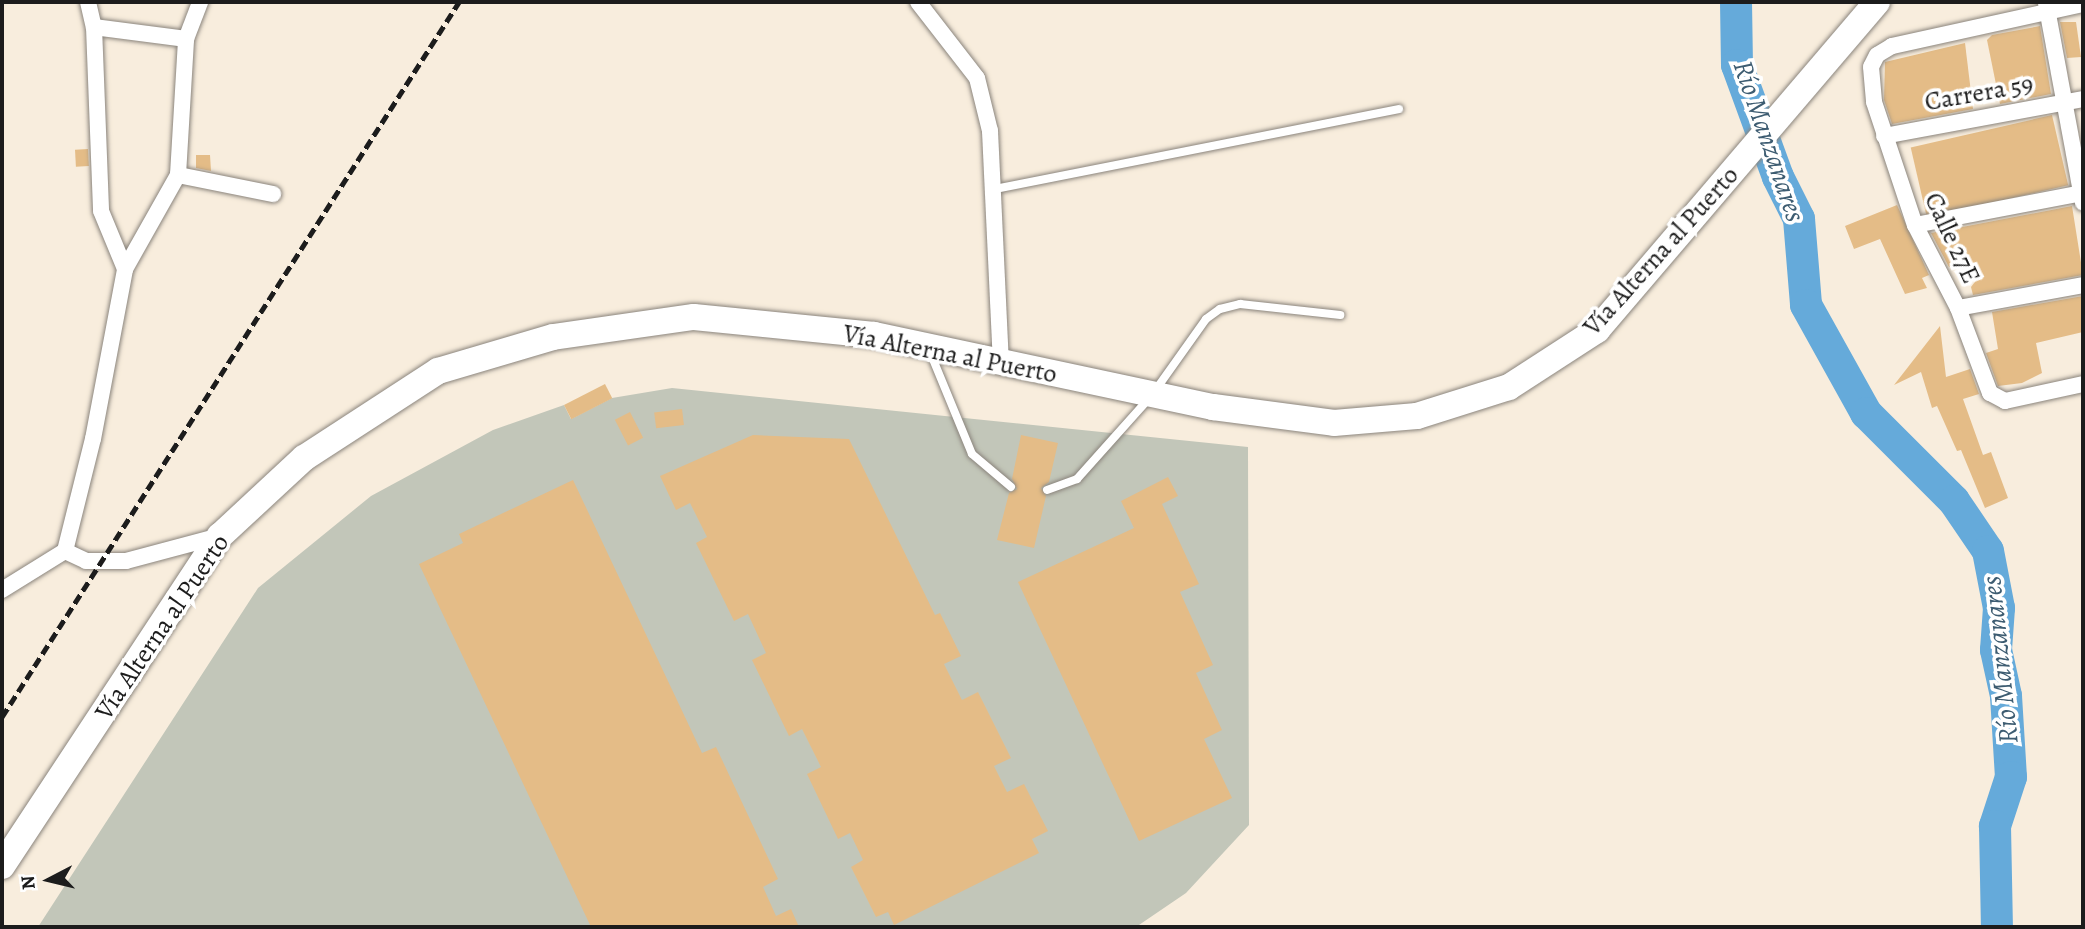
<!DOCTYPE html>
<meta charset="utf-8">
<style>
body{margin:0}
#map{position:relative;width:2085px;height:929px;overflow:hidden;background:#f8eddd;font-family:Alegreya,serif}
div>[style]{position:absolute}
.industrial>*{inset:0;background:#c2c6b9}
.river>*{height:32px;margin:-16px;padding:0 16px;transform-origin:16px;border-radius:16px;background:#65aada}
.building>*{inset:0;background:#e4bc87;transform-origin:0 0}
.roads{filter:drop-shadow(0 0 2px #8a847c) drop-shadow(0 0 2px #8a847c)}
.lane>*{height:8px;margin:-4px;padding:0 4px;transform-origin:4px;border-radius:4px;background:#fff}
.street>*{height:16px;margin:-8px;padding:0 8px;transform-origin:8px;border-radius:8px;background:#fff}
.primary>*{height:26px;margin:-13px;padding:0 13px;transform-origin:13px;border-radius:13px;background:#fff}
.rail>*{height:5px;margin-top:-2.5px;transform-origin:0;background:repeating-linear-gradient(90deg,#1c1c1c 0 10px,transparent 0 15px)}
span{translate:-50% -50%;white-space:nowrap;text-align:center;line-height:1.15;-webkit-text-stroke:7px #fff;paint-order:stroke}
.street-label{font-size:26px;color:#1c1c1c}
.water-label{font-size:28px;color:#3d5c71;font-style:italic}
.frame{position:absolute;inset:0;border:4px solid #1c1c1c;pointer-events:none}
.north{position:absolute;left:14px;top:845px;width:70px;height:70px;-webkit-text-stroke:5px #fff;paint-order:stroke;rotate:263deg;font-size:19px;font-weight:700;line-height:28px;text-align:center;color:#1c1c1c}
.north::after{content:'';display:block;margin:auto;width:24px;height:32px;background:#1c1c1c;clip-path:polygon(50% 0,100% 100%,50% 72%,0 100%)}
</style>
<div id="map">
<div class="industrial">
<i style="clip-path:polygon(672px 388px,1248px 447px,1249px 825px,1186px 893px,1136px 927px,38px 927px,258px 588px,371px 496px,493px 430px,564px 405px,571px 419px,612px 398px)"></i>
</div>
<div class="river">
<i style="left:1736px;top:2px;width:63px;rotate:89.1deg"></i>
<i style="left:1737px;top:65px;width:119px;rotate:69.9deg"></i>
<i style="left:1778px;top:177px;width:47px;rotate:63.4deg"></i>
<i style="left:1799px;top:219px;width:86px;rotate:85.3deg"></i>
<i style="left:1806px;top:305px;width:124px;rotate:60.9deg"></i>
<i style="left:1866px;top:413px;width:124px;rotate:45deg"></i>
<i style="left:1954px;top:501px;width:60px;rotate:55.8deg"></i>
<i style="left:1988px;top:551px;width:58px;rotate:79.1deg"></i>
<i style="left:1999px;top:608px;width:42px;rotate:94.1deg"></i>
<i style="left:1996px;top:650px;width:47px;rotate:77.7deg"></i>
<i style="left:2006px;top:696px;width:81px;rotate:86.5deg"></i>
<i style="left:2011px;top:777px;width:52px;rotate:108.1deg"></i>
<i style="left:1995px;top:826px;width:101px;rotate:88.9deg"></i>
</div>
<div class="building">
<i style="clip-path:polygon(2060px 22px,2076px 22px,2081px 57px,2067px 58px)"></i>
<i style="clip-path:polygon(2040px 26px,2051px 94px,2000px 104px,1987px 40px,1992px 35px)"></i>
<i style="clip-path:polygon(1965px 43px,1973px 109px,1892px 124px,1884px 100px,1885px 62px)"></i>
<i style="left:2052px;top:115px;width:72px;height:145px;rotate:77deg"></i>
<i style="left:88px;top:149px;width:17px;height:13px;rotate:87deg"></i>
<i style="clip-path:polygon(196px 155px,210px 155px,211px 171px,196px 168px)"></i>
<i style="clip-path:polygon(1897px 205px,1929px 275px,1922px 278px,1927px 288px,1905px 294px,1880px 239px,1854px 249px,1845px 226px)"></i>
<i style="clip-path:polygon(2072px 206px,2083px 275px,1973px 295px,1971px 287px,1981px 274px,1969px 277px,1965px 261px,1949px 267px,1931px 233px)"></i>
<i style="clip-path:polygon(2083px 296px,2083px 332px,2036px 343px,2042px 373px,2022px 383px,1998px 386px,1986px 353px,1998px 349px,1992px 312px)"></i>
<i style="clip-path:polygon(1940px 326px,1946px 377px,1970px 369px,1979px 394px,1963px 399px,1983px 455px,1991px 452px,2008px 498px,1985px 508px,1961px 450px,1957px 451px,1937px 406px,1932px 408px,1921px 372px,1894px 385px)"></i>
<i style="left:605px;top:384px;width:16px;height:46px;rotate:63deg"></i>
<i style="left:682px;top:409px;width:16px;height:28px;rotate:83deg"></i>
<i style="left:630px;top:412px;width:29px;height:17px;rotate:63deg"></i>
<i style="clip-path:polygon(753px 435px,849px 439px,935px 615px,940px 613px,961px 656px,944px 664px,962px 700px,978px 692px,1011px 758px,994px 766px,1007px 792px,1024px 784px,1048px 831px,1032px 839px,1039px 853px,894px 925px,888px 912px,876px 917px,851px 867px,863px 860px,850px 833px,838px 839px,807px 774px,821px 767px,802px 729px,789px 736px,752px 660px,766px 653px,748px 614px,734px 621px,696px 543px,707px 537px,690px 503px,676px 510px,660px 476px)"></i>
<i style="clip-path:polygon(1021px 435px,1058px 443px,1049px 482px,1041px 488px,1046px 496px,1034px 548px,997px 540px,1009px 493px,1017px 489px,1012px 479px)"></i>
<i style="clip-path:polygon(1168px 477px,1178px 496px,1162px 504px,1199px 584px,1180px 592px,1213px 665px,1196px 673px,1222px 730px,1204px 739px,1232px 798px,1139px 841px,1018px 582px,1134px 528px,1121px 501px)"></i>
<i style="clip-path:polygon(573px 480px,702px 753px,716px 747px,778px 879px,763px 887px,776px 916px,791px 909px,799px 927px,591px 927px,419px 564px,463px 543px,459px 534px)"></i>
</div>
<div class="roads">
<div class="lane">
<i style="left:990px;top:190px;width:417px;rotate:-11.2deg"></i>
<i style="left:930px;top:352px;width:110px;rotate:67.6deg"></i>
<i style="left:972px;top:454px;width:51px;rotate:40.2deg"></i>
<i style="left:1047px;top:490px;width:32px;rotate:-20deg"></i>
<i style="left:1077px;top:479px;width:113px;rotate:-48.2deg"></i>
<i style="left:1152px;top:395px;width:93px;rotate:-54.6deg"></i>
<i style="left:1206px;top:319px;width:17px;rotate:-36deg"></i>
<i style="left:1220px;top:309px;width:21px;rotate:-14deg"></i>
<i style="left:1240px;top:304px;width:101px;rotate:6.3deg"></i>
</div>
<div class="street">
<i style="left:88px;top:2px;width:26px;rotate:77deg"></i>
<i style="left:94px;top:27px;width:184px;rotate:87.8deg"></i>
<i style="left:101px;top:211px;width:63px;rotate:67.5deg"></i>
<i style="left:918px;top:2px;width:96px;rotate:52.2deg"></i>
<i style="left:977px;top:78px;width:55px;rotate:76.2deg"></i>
<i style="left:990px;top:131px;width:232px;rotate:87.3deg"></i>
<i style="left:2046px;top:3px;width:203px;rotate:79.5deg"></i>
<i style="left:2083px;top:4px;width:196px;rotate:167.6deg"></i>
<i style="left:1892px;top:46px;width:17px;rotate:149deg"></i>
<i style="left:1877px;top:55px;width:13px;rotate:117deg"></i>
<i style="left:1871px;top:67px;width:35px;rotate:85deg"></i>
<i style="left:1874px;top:102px;width:130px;rotate:71.6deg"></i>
<i style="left:1915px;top:225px;width:93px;rotate:62.6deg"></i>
<i style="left:1958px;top:308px;width:91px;rotate:69.4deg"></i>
<i style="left:1990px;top:393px;width:17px;rotate:28deg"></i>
<i style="left:2005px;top:401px;width:80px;rotate:-12.3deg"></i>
<i style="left:94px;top:27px;width:93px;rotate:7.4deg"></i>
<i style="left:1884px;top:136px;width:202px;rotate:-10.5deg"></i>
<i style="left:178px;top:175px;width:97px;rotate:11.3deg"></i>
<i style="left:1915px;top:225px;width:171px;rotate:-10.8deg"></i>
<i style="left:1958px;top:308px;width:127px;rotate:-10.4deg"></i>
<i style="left:65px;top:551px;width:115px;rotate:-76deg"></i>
<i style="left:93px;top:439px;width:173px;rotate:-79.3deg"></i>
<i style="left:125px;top:269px;width:108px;rotate:-60.6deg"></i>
<i style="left:178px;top:175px;width:136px;rotate:-86.6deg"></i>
<i style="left:186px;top:39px;width:40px;rotate:-69deg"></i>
<i style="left:2px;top:590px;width:74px;rotate:-31.8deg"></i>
<i style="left:65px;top:551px;width:23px;rotate:25deg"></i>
<i style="left:86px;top:561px;width:40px"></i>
<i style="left:126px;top:561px;width:97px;rotate:-14.9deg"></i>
</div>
<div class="primary">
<i style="left:2px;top:866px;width:396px;rotate:-56.6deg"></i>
<i style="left:220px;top:536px;width:115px;rotate:-42.9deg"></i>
<i style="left:304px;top:458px;width:160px;rotate:-33deg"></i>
<i style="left:438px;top:371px;width:120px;rotate:-16.5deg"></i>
<i style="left:553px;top:337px;width:142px;rotate:-8.1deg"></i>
<i style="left:694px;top:317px;width:181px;rotate:5.7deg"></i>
<i style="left:874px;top:335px;width:347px;rotate:12deg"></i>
<i style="left:1213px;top:407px;width:122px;rotate:7.5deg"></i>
<i style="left:1334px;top:423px;width:83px;rotate:-4.8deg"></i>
<i style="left:1417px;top:416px;width:96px;rotate:-17.5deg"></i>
<i style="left:1509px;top:387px;width:105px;rotate:-32.9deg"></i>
<i style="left:1597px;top:330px;width:431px;rotate:-49.5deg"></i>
</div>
</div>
<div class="rail">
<i style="left:2px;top:717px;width:849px;rotate:-57.41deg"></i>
</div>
<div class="street-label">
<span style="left:1979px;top:93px;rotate:-10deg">Carrera 59</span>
<span style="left:1952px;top:238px;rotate:65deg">Calle 27E</span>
<span style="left:1661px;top:251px;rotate:-48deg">Vía Alterna al Puerto</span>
<span style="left:950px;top:354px;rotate:11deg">Vía Alterna al Puerto</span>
<span style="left:162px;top:627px;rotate:-56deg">Vía Alterna al Puerto</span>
</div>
<div class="water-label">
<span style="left:1769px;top:141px;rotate:71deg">Río Manzanares</span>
<span style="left:2000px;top:660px;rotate:-96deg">Río Manzanares</span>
</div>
<div class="frame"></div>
<div class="north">N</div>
</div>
